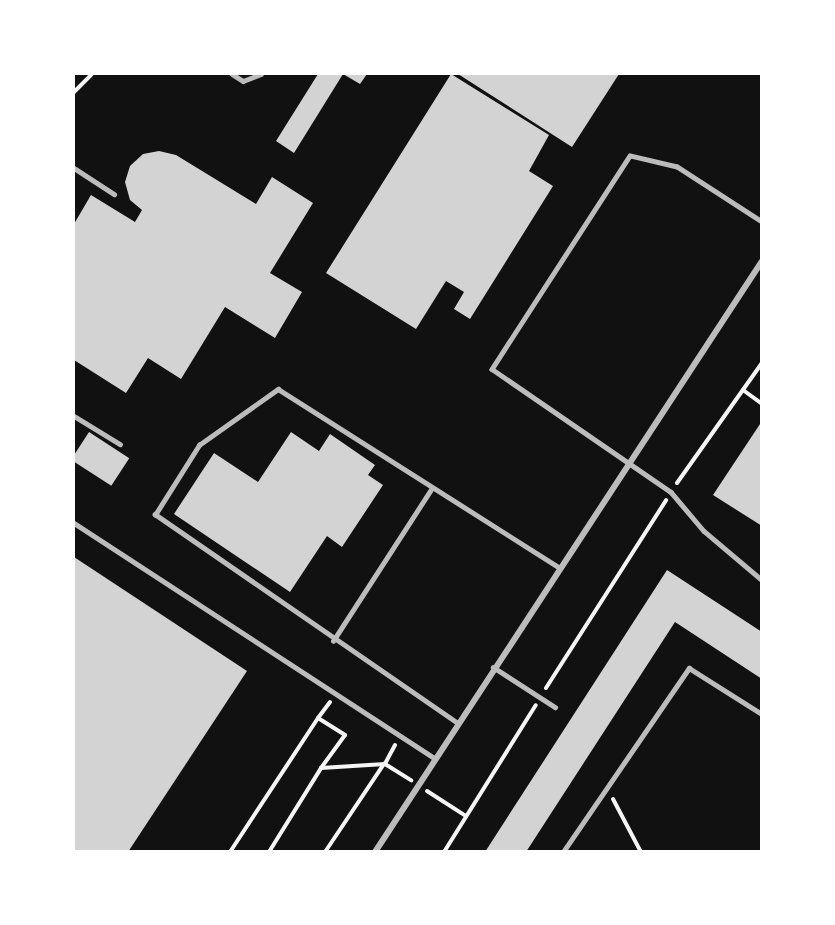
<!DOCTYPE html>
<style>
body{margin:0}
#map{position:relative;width:835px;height:925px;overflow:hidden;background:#111;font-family:"Nunito Sans",sans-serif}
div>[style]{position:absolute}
.building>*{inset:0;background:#d3d3d3;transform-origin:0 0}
.path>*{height:4px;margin:-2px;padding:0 2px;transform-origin:2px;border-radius:2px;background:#f5f5f5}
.service>*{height:4.5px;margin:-2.25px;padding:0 2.25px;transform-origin:2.25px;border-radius:2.25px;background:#bcbcbc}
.minor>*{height:6px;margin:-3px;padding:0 3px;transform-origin:3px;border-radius:3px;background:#bcbcbc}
span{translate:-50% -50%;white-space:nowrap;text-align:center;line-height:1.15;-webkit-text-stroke:6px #fff;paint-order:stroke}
.frame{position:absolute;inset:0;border:75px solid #fff;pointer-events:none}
</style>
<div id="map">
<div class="building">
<i style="clip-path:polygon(318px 74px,367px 74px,360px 84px,343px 74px,294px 153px,276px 141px)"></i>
<i style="clip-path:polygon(451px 74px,549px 135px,529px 171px,553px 186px,470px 319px,454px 309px,464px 292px,446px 281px,416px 329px,326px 273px)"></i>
<i style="clip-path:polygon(458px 74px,619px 74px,572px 147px)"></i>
<i style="clip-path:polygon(159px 151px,176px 155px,256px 204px,272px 177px,313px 203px,270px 273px,302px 292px,275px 338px,225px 307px,181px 379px,148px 358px,126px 393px,74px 360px,74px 224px,91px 195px,135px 222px,142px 210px,130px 200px,125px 182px,130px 166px,143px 154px)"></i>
<i style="clip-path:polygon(762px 421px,762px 526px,713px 495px)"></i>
<i style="left:89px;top:432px;width:48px;height:33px;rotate:33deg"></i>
<i style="clip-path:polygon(291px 432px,319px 451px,330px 434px,375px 465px,368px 475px,383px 485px,342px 547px,327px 536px,290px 592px,174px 514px,214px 453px,258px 482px)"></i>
<i style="clip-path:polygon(74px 557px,247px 671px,128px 852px,74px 852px)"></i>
<i style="clip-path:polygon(667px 570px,762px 632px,762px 679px,675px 622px,526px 852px,485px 852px)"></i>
</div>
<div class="path">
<i style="left:74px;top:92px;width:25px;rotate:-45deg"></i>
<i style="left:743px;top:390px;width:24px;rotate:36deg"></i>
<i style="left:677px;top:483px;width:147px;rotate:-54.7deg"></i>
<i style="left:546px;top:688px;width:223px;rotate:-57.4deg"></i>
<i style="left:318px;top:718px;width:20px;rotate:-53deg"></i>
<i style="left:395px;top:745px;width:21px;rotate:118deg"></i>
<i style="left:385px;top:764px;width:31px;rotate:32deg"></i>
<i style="left:427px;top:791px;width:46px;rotate:32.7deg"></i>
<i style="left:613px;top:799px;width:60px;rotate:62.2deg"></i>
<i style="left:230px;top:852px;width:160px;rotate:-56.7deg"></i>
<i style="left:318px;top:718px;width:32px;rotate:32deg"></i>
<i style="left:345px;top:735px;width:41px;rotate:126deg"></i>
<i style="left:269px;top:852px;width:99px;rotate:-58.2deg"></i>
<i style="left:321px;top:768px;width:64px;rotate:-3.6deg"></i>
<i style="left:325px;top:852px;width:106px;rotate:-56.2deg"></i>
<i style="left:444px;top:852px;width:173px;rotate:-58deg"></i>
</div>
<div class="service">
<i style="left:232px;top:74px;width:13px;rotate:32deg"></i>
<i style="left:243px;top:81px;width:19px;rotate:-21deg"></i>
<i style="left:74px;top:168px;width:48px;rotate:33deg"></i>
<i style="left:762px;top:222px;width:101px;rotate:-147.1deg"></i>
<i style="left:677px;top:167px;width:48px;rotate:-166.8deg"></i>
<i style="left:630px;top:156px;width:254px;rotate:122.9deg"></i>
<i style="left:492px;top:369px;width:217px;rotate:34.5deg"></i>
<i style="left:671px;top:492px;width:51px;rotate:49.8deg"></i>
<i style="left:704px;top:531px;width:76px;rotate:40.2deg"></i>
<i style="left:74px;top:416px;width:54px;rotate:31.3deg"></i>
<i style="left:74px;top:523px;width:430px;rotate:33.1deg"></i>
<i style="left:333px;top:641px;width:182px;rotate:-57.1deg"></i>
<i style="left:493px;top:667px;width:74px;rotate:32.8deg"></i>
<i style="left:457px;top:723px;width:367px;rotate:-145.4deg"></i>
<i style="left:155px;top:515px;width:83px;rotate:-57.8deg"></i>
<i style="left:199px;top:445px;width:97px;rotate:-35.3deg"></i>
<i style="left:278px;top:389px;width:332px;rotate:32.4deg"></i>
<i style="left:563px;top:852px;width:223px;rotate:-55.6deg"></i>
<i style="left:689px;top:668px;width:86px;rotate:32.2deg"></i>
</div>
<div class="minor">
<i style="left:375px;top:852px;width:706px;rotate:-56.78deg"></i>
</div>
<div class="frame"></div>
</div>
